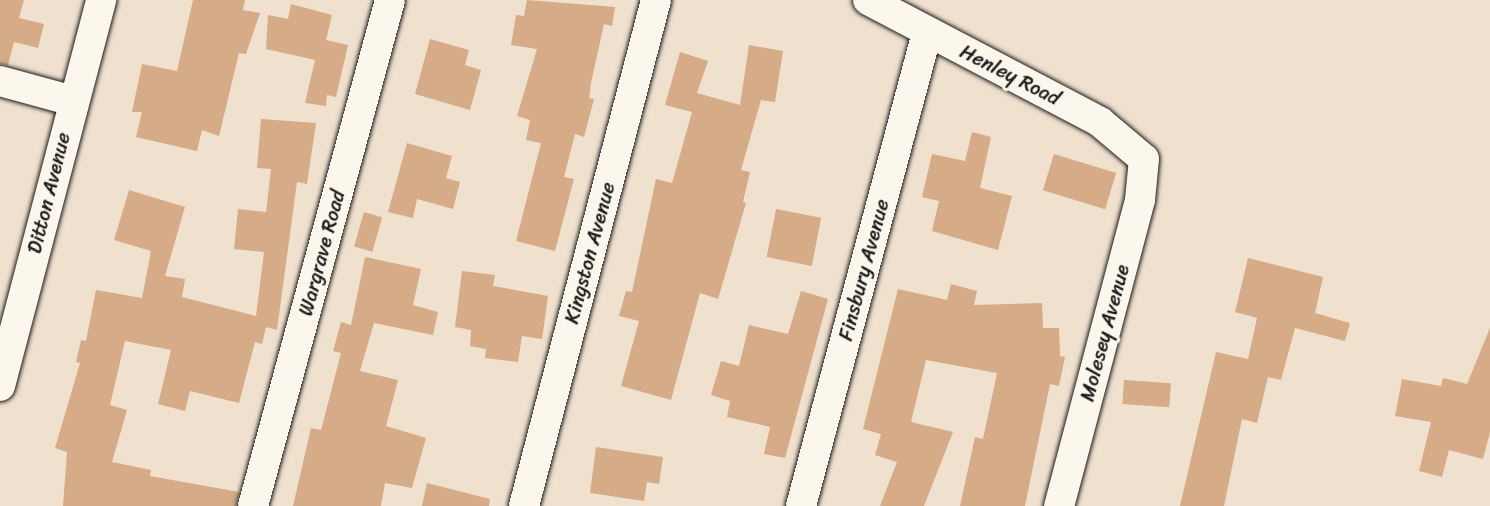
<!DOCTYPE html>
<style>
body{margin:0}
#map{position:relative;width:1490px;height:506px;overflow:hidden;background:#f0e0ce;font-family:Sriracha,sans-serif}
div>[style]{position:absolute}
.building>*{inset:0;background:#d6ab87;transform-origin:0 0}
.roads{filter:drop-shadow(0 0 2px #1c1c1c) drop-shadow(0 0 2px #1c1c1c)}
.minor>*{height:30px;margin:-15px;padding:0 15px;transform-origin:15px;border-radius:15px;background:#fbf7ec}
span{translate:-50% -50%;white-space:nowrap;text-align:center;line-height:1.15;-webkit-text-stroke:6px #fbf7ec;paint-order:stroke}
.street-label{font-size:20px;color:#1c1c1c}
</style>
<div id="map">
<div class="building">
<i style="clip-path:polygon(0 0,24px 0,19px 18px,44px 24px,38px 48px,14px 42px,8px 65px,0 64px)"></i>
<i style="clip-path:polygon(193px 0,245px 0,243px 10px,260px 13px,246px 54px,239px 53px,219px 136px,202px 130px,197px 151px,136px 137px,142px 112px,132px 112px,142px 64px,177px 71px)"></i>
<i style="clip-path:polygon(527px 0,615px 7px,612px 26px,604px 24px,591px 83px,589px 98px,594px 99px,584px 137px,575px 134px,564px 177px,574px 179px,555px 251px,516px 241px,541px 143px,526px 140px,530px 120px,517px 116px,537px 49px,511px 45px,516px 15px,524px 16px)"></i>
<i style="clip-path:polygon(291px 4px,332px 15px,326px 40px,348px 45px,336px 97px,327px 95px,326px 106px,305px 103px,315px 60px,266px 49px,268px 15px,288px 19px)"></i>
<i style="clip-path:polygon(430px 39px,469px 50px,465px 65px,481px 70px,470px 110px,415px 94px)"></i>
<i style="clip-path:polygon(749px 45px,783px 51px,775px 102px,761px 100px,741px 170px,750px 172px,743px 202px,746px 203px,718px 299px,700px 293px,671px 400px,621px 386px,639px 321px,619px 316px,626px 291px,632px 292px,656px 179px,672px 183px,692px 112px,665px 105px,680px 52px,708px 61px,697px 93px,740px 105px)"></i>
<i style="clip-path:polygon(261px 119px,316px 123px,307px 184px,297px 182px,277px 330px,266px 327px,262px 344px,255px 342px,239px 403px,190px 391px,185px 411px,158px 404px,171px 350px,125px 341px,110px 405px,127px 410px,112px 462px,151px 470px,150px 476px,239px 492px,236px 506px,63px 506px,67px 452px,55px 448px,80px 363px,76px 362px,81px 340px,86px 341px,96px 290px,142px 298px,151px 251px,114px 240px,129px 190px,185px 207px,165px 276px,185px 279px,182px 297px,256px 316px,264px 252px,234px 249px,238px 209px,266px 212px,271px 169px,257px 168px)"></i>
<i style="clip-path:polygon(972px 132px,991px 137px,980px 188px,1012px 196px,998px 250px,932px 231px,939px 201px,922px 197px,932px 154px,965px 161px)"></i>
<i style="clip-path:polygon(407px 143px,452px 156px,446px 178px,460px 182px,453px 209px,417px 199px,413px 218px,388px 212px)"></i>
<i style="left:1054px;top:154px;width:65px;height:38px;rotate:17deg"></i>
<i style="left:776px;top:209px;width:46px;height:49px;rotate:11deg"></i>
<i style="left:364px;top:212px;width:19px;height:36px;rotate:16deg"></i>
<i style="clip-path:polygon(365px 257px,421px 269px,413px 305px,438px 312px,433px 335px,374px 323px,360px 371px,398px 380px,386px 426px,426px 438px,412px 488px,385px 483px,381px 506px,293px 506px,311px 428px,321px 430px,341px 353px,333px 351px,341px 322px,351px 325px)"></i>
<i style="clip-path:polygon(1248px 258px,1323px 277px,1315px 313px,1350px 323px,1345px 341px,1295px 328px,1281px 380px,1268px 377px,1257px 423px,1242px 419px,1224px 506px,1180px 506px,1216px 352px,1248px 359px,1257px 318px,1235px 312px)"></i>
<i style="clip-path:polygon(462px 271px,495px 275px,493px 286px,548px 296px,542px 339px,522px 336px,518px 362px,485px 358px,486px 349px,470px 346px,471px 330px,455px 327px)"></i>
<i style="clip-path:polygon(951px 284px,977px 291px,974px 305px,1042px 303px,1043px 328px,1059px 328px,1060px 356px,1065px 357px,1059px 386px,1050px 384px,1025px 506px,960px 506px,975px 437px,983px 439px,997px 373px,926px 360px,911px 422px,953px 432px,924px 506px,880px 506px,897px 462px,875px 455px,881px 434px,863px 429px,898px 289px,947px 300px)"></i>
<i style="clip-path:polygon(801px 291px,828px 299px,785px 458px,764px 454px,770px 427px,727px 417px,730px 401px,711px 395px,721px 361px,739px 366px,749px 325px,788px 334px)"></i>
<i style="clip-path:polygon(1490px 328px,1490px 432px,1483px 459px,1449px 450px,1442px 477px,1419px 471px,1431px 422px,1395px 416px,1402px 379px,1441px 386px,1443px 378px,1467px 384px)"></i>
<i style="left:1124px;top:380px;width:47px;height:24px;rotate:4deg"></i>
<i style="clip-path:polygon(596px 447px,663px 457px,659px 484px,647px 482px,644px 501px,590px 493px)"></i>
<i style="clip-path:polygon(427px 483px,490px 499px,489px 506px,422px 506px)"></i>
</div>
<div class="roads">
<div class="minor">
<i style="left:868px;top:0;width:262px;rotate:27.7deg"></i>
<i style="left:1100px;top:122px;width:57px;rotate:40.1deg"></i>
<i style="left:1144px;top:159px;width:41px;rotate:95.6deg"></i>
<i style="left:1140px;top:200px;width:317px;rotate:104.8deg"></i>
<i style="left:0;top:81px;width:76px;rotate:15.3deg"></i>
<i style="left:0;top:386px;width:399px;rotate:-75.3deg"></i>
<i style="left:253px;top:506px;width:524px;rotate:-74.85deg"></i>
<i style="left:524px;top:506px;width:523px;rotate:-75.38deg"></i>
<i style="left:801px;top:506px;width:489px;rotate:-75.1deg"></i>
</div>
</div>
<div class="street-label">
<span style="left:1010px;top:75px;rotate:27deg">Henley Road</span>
<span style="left:49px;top:193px;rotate:-76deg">Ditton Avenue</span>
<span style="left:322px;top:253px;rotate:-75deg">Wargrave Road</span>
<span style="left:590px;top:253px;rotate:-75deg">Kingston Avenue</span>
<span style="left:864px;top:270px;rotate:-75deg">Finsbury Avenue</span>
<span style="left:1105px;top:333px;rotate:-75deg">Molesey Avenue</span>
</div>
</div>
